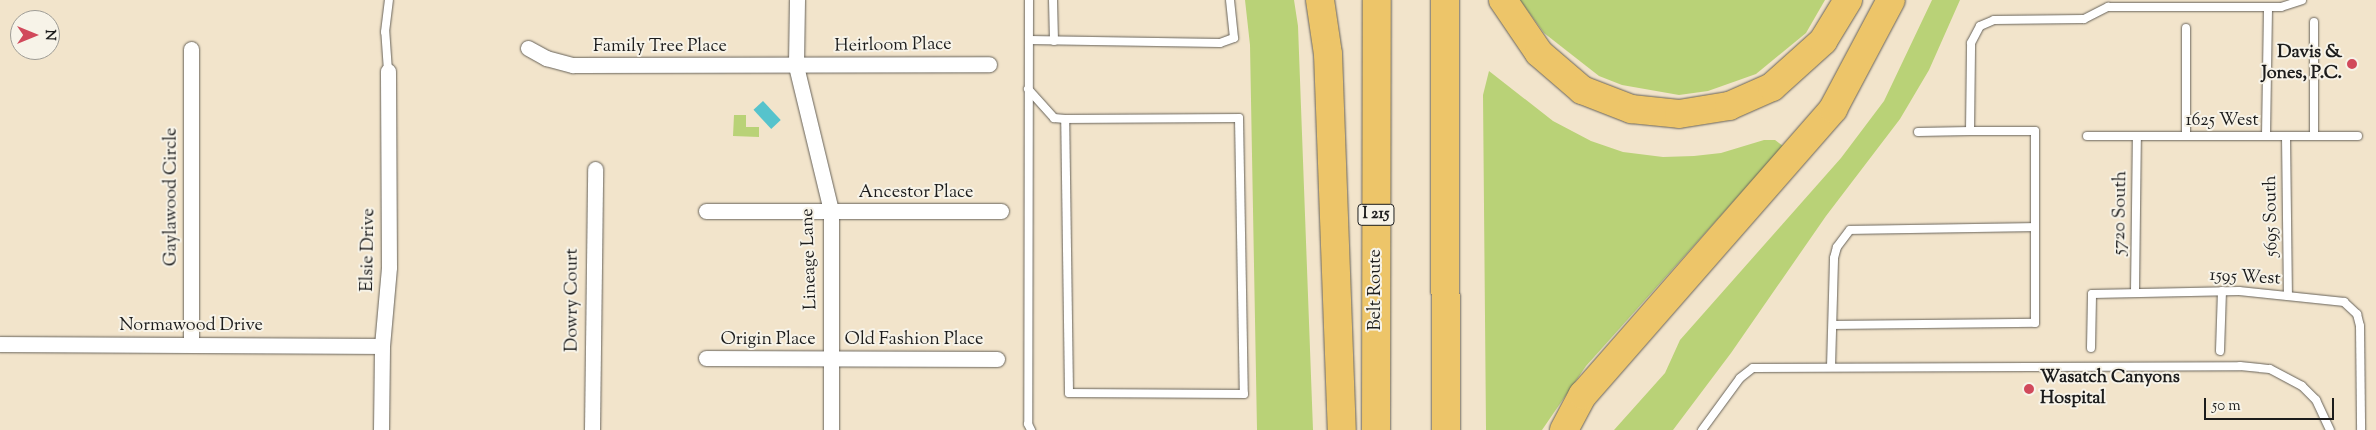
<!DOCTYPE html>
<style>
body{margin:0}
#map{position:relative;width:2376px;height:430px;overflow:hidden;background:#f2e4cb;font-family:"Sorts Mill Goudy",serif}
div>[style]{position:absolute}
.green>*{inset:0;background:#b9d277}
.water>*{inset:0;background:#56c3cc;transform-origin:0 0}
.roads{filter:drop-shadow(0 0 1px #676259) drop-shadow(0 0 1px #676259)}
.service>*{height:8px;margin:-4px;padding:0 4px;transform-origin:4px;border-radius:4px;background:#fff}
.minor>*{height:15px;margin:-7.5px;padding:0 7.5px;transform-origin:7.5px;border-radius:7.5px;background:#fff}
.motorway>*{height:28px;margin:-14px;padding:0 14px;transform-origin:14px;border-radius:14px;background:#edc569}
.dots>*{width:14px;height:14px;translate:-50% -50%;box-sizing:border-box;border:2px solid #f7f3e8;border-radius:50%}
span{translate:-50% -50%;white-space:nowrap;text-align:center;line-height:1.15;-webkit-text-stroke:4px #f7f3e8;paint-order:stroke}
.shield-label span{padding:1px 4px;background:#f7f3e8;border:1px solid;border-radius:4px;-webkit-text-stroke-width:0}
.shield-label{font-size:16px;color:#1c1c1c;font-weight:700}
.street-label{font-size:18px;color:#1c1c1c}
.poi-label{font-size:18px;color:#1c1c1c;font-weight:700}
.right{translate:-100% -50%;text-align:right}
.left{translate:0 -50%;text-align:left}
.north{position:absolute;left:10px;top:10px;width:50px;height:50px;box-sizing:border-box;background:#f7f3e8;border:1px solid #9f9d96;border-radius:50%;rotate:90deg;font-size:14px;font-weight:700;line-height:20px;text-align:center;color:#1c1c1c}
.north::after{content:'';display:block;margin:auto;width:18px;height:22px;background:#d1495b;clip-path:polygon(50% 0,100% 100%,50% 72%,0 100%)}
.scale{position:absolute;left:2204px;top:398px;width:130px;height:22px;box-sizing:border-box;border:2px solid #1c1c1c;border-top:0;padding-left:6px;font-size:15px;line-height:18px;white-space:nowrap;color:#1c1c1c;-webkit-text-stroke:4px #f7f3e8;paint-order:stroke}
</style>
<div id="map">
<div class="green">
<i style="clip-path:polygon(1245px 0,1294px 0,1298px 26px,1313px 430px,1257px 430px,1250px 45px)"></i>
<i style="clip-path:polygon(1520px 0,1825px 0,1806px 33px,1756px 74px,1708px 91px,1679px 95px,1622px 85px,1599px 76px,1544px 33px)"></i>
<i style="clip-path:polygon(1932px 0,1960px 0,1929px 70px,1900px 119px,1826px 216px,1731px 353px,1673px 430px,1614px 430px,1665px 373px,1680px 340px,1841px 158px,1884px 101px)"></i>
<i style="clip-path:polygon(1489px 71px,1553px 121px,1591px 141px,1623px 152px,1663px 157px,1694px 156px,1721px 153px,1764px 140px,1775px 140px,1783px 146px,1586px 366px,1542px 430px,1486px 430px,1483px 95px)"></i>
<i style="clip-path:polygon(734px 115px,746px 115px,746px 127px,759px 127px,759px 137px,733px 136px)"></i>
</div>
<div class="water">
<i style="left:763px;top:101px;width:26px;height:13px;rotate:47deg"></i>
</div>
<div class="roads">
<div class="service">
<i style="left:1029px;top:0;width:424px;rotate:90.1deg"></i>
<i style="left:1028px;top:424px;width:7px;rotate:63deg"></i>
<i style="left:1053px;top:0;width:41px;rotate:88.6deg"></i>
<i style="left:2314px;top:22px;width:114px;rotate:90deg"></i>
<i style="left:2186px;top:28px;width:108px;rotate:90deg"></i>
<i style="left:1029px;top:40px;width:191px;rotate:0.9deg"></i>
<i style="left:1220px;top:43px;width:15px;rotate:-20deg"></i>
<i style="left:1234px;top:38px;width:38px;rotate:-96deg"></i>
<i style="left:388px;top:71px;width:39px;rotate:-94deg"></i>
<i style="left:385px;top:32px;width:32px;rotate:-83deg"></i>
<i style="left:1028px;top:89px;width:39px;rotate:48deg"></i>
<i style="left:1054px;top:118px;width:11px;rotate:5deg"></i>
<i style="left:1065px;top:119px;width:174px;rotate:-0.3deg"></i>
<i style="left:1239px;top:118px;width:276px;rotate:89deg"></i>
<i style="left:1244px;top:394px;width:175px;rotate:-179.7deg"></i>
<i style="left:1069px;top:393px;width:274px;rotate:-90.8deg"></i>
<i style="left:1918px;top:132px;width:52px;rotate:-1.1deg"></i>
<i style="left:2087px;top:136px;width:271px"></i>
<i style="left:2266px;top:136px;width:129px;rotate:-89.1deg"></i>
<i style="left:2286px;top:136px;width:160px;rotate:89.3deg"></i>
<i style="left:2135px;top:291px;width:155px;rotate:-89.3deg"></i>
<i style="left:1834px;top:325px;width:201px;rotate:-0.6deg"></i>
<i style="left:2035px;top:323px;width:192px;rotate:-90deg"></i>
<i style="left:2035px;top:131px;width:65px;rotate:180deg"></i>
<i style="left:1970px;top:131px;width:88px;rotate:-89.3deg"></i>
<i style="left:1971px;top:43px;width:19px;rotate:-62deg"></i>
<i style="left:1980px;top:26px;width:15px;rotate:-23deg"></i>
<i style="left:1994px;top:20px;width:90px;rotate:-0.6deg"></i>
<i style="left:2084px;top:19px;width:27px;rotate:-27deg"></i>
<i style="left:2108px;top:7px;width:173px"></i>
<i style="left:2281px;top:7px;width:22px;rotate:-18deg"></i>
<i style="left:2091px;top:348px;width:54px;rotate:-88.9deg"></i>
<i style="left:2092px;top:294px;width:147px;rotate:-1.2deg"></i>
<i style="left:2239px;top:291px;width:106px;rotate:6deg"></i>
<i style="left:2344px;top:302px;width:18px;rotate:43deg"></i>
<i style="left:2357px;top:314px;width:12px;rotate:76deg"></i>
<i style="left:2360px;top:326px;width:104px;rotate:89.4deg"></i>
<i style="left:2220px;top:351px;width:60px;rotate:-88.1deg"></i>
<i style="left:1831px;top:367px;width:109px;rotate:-88.4deg"></i>
<i style="left:1834px;top:258px;width:11px;rotate:-75deg"></i>
<i style="left:1837px;top:247px;width:21px;rotate:-53deg"></i>
<i style="left:1850px;top:230px;width:185px;rotate:-0.9deg"></i>
<i style="left:1702px;top:430px;width:64px;rotate:-53.8deg"></i>
<i style="left:1740px;top:378px;width:16px;rotate:-38deg"></i>
<i style="left:1753px;top:368px;width:487px;rotate:-0.2deg"></i>
<i style="left:2240px;top:366px;width:30px;rotate:6deg"></i>
<i style="left:2270px;top:369px;width:36px;rotate:28deg"></i>
<i style="left:2302px;top:386px;width:20px;rotate:45deg"></i>
<i style="left:2316px;top:400px;width:33px;rotate:65deg"></i>
</div>
<div class="minor">
<i style="left:797px;top:0;width:66px;rotate:90.9deg"></i>
<i style="left:796px;top:66px;width:149px;rotate:76.4deg"></i>
<i style="left:831px;top:211px;width:219px;rotate:90deg"></i>
<i style="left:528px;top:48px;width:21px;rotate:29deg"></i>
<i style="left:546px;top:58px;width:28px;rotate:15deg"></i>
<i style="left:573px;top:65px;width:416px;rotate:-0.1deg"></i>
<i style="left:191px;top:49px;width:295px;rotate:90deg"></i>
<i style="left:706px;top:211px;width:295px"></i>
<i style="left:0;top:344px;width:382px;rotate:0.3deg"></i>
<i style="left:706px;top:358px;width:291px;rotate:0.2deg"></i>
<i style="left:381px;top:430px;width:84px;rotate:-89.3deg"></i>
<i style="left:382px;top:346px;width:79px;rotate:-84.9deg"></i>
<i style="left:389px;top:267px;width:196px;rotate:-90.3deg"></i>
<i style="left:592px;top:430px;width:261px;rotate:-89.3deg"></i>
</div>
<div class="motorway">
<i style="left:1320px;top:0;width:55px;rotate:81.6deg"></i>
<i style="left:1328px;top:54px;width:376px;rotate:87.9deg"></i>
<i style="left:1445px;top:0;width:430px;rotate:89.9deg"></i>
<i style="left:1503px;top:0;width:64px;rotate:55.8deg"></i>
<i style="left:1539px;top:53px;width:57px;rotate:40.7deg"></i>
<i style="left:1582px;top:90px;width:53px;rotate:21.2deg"></i>
<i style="left:1631px;top:109px;width:48px;rotate:5.9deg"></i>
<i style="left:1679px;top:114px;width:51px;rotate:-9.1deg"></i>
<i style="left:1729px;top:106px;width:47px;rotate:-23.8deg"></i>
<i style="left:1772px;top:87px;width:69px;rotate:-42deg"></i>
<i style="left:1823px;top:41px;width:48px;rotate:-58.6deg"></i>
<i style="left:1376px;top:430px;width:430px;rotate:-89.9deg"></i>
<i style="left:1564px;top:430px;width:40px;rotate:-62deg"></i>
<i style="left:1583px;top:395px;width:380px;rotate:-48.8deg"></i>
<i style="left:1833px;top:109px;width:123px;rotate:-62deg"></i>
</div>
</div>
<div class="dots">
<i style="left:2352px;top:64px;background:#d1495b"></i>
<i style="left:2029px;top:389px;background:#d1495b"></i>
</div>
<div class="shield-label">
<span style="left:1376px;top:215px">I 215</span>
</div>
<div class="street-label">
<span style="left:893px;top:46px;rotate:-1deg">Heirloom Place</span>
<span style="left:660px;top:47px">Family Tree Place</span>
<span style="left:2222px;top:121px">1625 West</span>
<span style="left:916px;top:193px">Ancestor Place</span>
<span style="left:172px;top:197px;rotate:-90deg">Gaylawood Circle</span>
<span style="left:2121px;top:213px;rotate:-89deg">5720 South</span>
<span style="left:2272px;top:216px;rotate:-91deg">5695 South</span>
<span style="left:369px;top:250px;rotate:-89deg">Elsie Drive</span>
<span style="left:810px;top:259px;rotate:-92deg">Lineage Lane</span>
<span style="left:2245px;top:278px;rotate:3deg">1595 West</span>
<span style="left:1376px;top:290px;rotate:-90deg">Belt Route</span>
<span style="left:573px;top:300px;rotate:-90deg">Dowry Court</span>
<span style="left:191px;top:326px">Normawood Drive</span>
<span style="left:768px;top:340px">Origin Place</span>
<span style="left:914px;top:340px">Old Fashion Place</span>
</div>
<div class="poi-label">
<span class="right" style="left:2342px;top:64px">Davis &amp;<br>Jones, P.C.</span>
<span class="left" style="left:2040px;top:389px">Wasatch Canyons<br>Hospital</span>
</div>
<div class="north">N</div>
<div class="scale">50 m</div>
</div>
